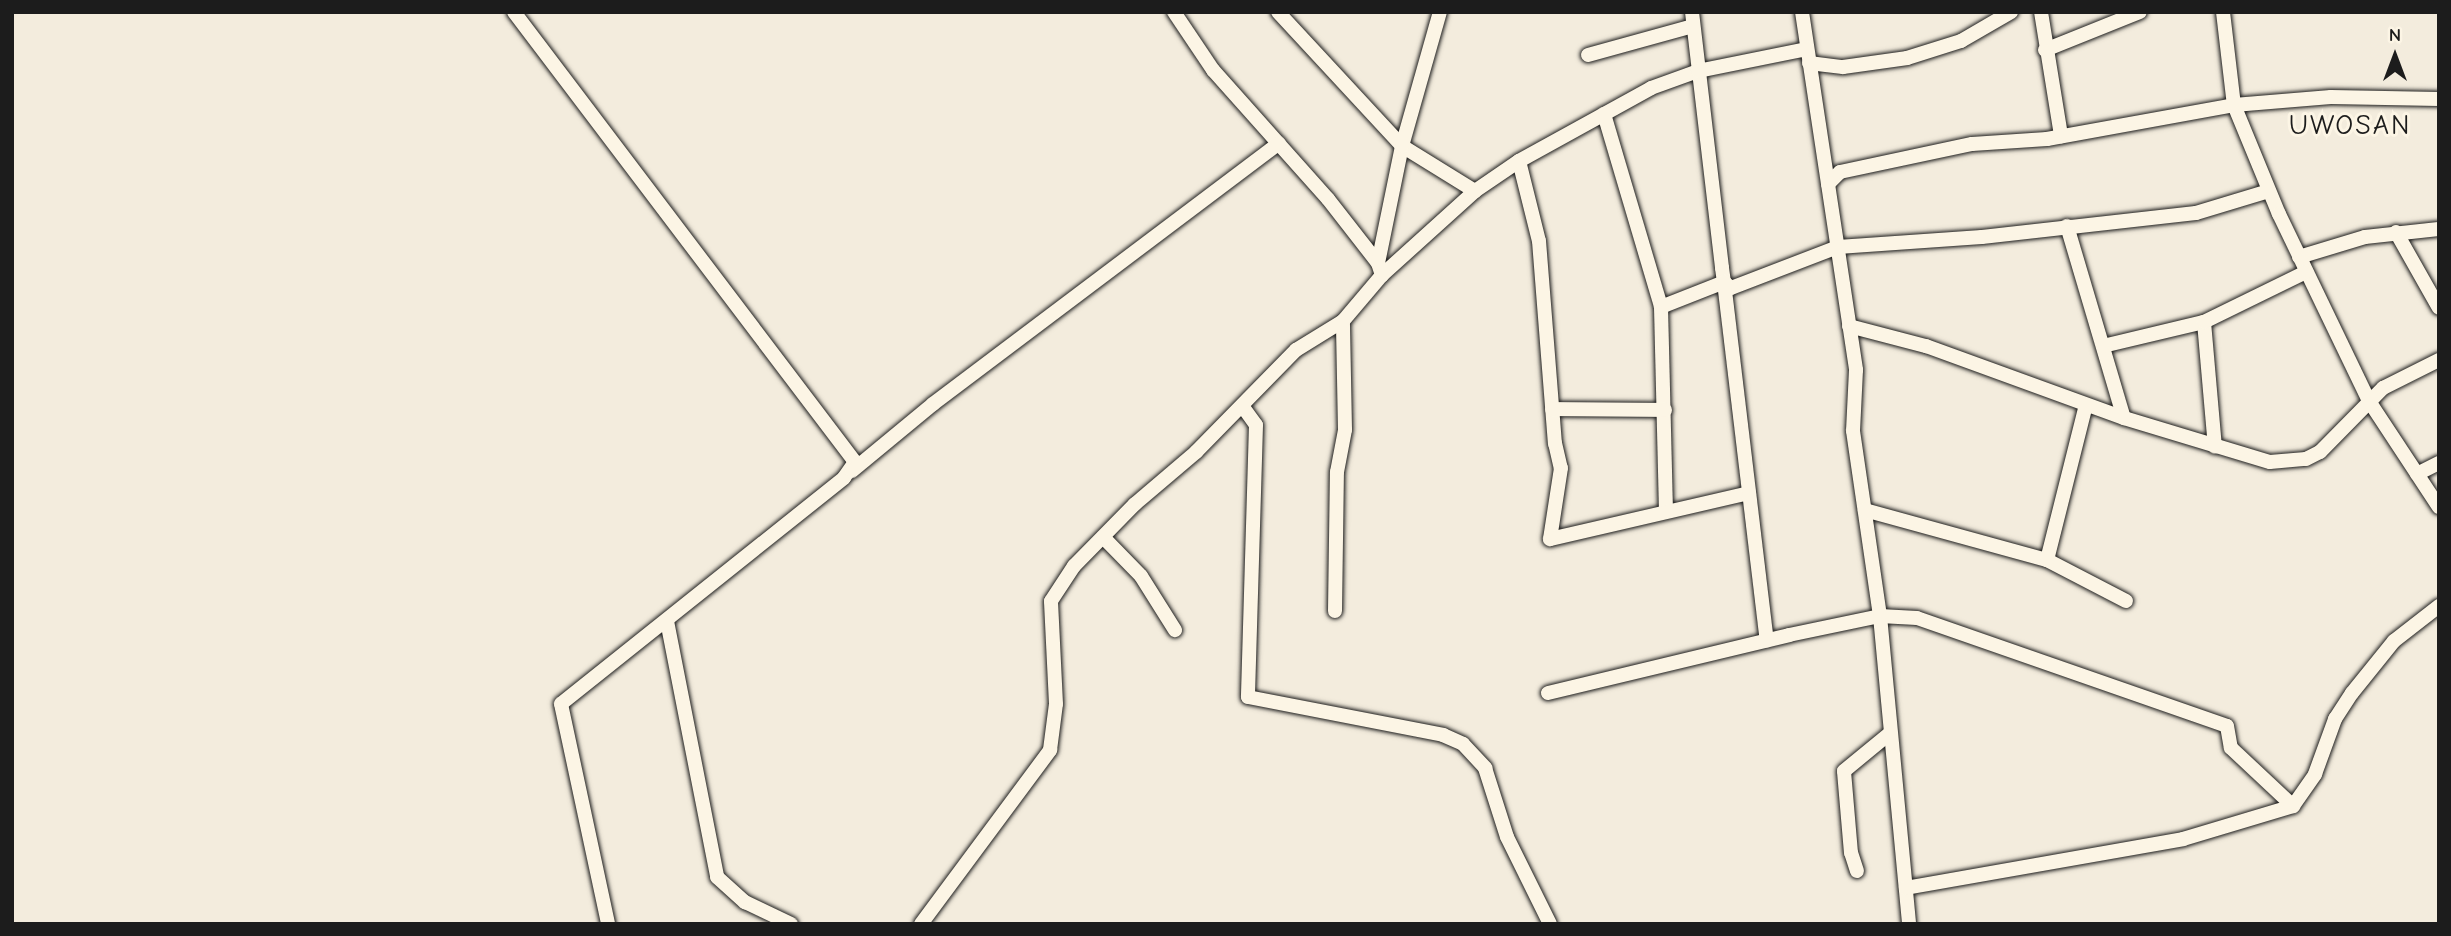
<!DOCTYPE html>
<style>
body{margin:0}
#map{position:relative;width:2451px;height:936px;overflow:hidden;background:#f3ecdd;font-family:"Comic Neue",sans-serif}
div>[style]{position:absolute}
.roads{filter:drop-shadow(0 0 2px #1c1c1c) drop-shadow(0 0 2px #1c1c1c)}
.minor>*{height:14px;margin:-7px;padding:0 7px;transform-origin:7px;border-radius:7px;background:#fcf5e5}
span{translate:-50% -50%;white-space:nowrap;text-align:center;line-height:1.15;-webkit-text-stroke:6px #fcf5e5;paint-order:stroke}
.quarter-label{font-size:28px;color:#1c1c1c;letter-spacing:2px}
.frame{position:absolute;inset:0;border:14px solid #1c1c1c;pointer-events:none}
.north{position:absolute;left:2360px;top:21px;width:70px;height:70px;-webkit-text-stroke:5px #fcf5e5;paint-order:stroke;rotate:0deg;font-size:19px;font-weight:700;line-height:28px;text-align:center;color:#1c1c1c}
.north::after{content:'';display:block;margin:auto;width:24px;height:32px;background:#1c1c1c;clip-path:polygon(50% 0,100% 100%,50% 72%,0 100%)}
</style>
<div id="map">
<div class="roads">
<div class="minor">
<i style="left:514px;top:12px;width:565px;rotate:52.85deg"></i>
<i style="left:855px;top:462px;width:19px;rotate:125deg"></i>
<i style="left:844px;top:478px;width:362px;rotate:141.4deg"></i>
<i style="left:561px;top:704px;width:225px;rotate:77.9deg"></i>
<i style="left:1174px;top:12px;width:70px;rotate:56.1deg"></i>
<i style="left:1213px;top:70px;width:173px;rotate:48.3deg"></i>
<i style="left:1328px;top:199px;width:81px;rotate:52deg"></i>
<i style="left:1378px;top:263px;width:13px;rotate:72deg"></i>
<i style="left:1278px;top:12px;width:183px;rotate:47.2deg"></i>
<i style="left:1402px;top:146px;width:86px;rotate:31.7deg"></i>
<i style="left:1692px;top:12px;width:258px;rotate:83.3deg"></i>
<i style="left:1722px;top:268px;width:14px;rotate:82deg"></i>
<i style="left:1724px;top:282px;width:9px;rotate:41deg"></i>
<i style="left:1731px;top:288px;width:115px;rotate:-21deg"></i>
<i style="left:1838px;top:247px;width:144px;rotate:-4deg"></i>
<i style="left:1982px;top:237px;width:215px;rotate:-6.4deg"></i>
<i style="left:2196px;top:213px;width:76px;rotate:-16.8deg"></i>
<i style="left:1802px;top:12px;width:362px;rotate:81.4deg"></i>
<i style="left:1856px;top:370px;width:61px;rotate:92.8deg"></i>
<i style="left:1853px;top:431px;width:187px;rotate:81.7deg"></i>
<i style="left:1880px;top:616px;width:309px;rotate:84.6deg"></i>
<i style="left:2041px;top:12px;width:126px;rotate:80.8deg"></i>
<i style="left:2223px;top:12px;width:94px;rotate:83.3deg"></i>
<i style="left:2234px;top:105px;width:118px;rotate:67.6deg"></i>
<i style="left:2279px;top:214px;width:208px;rotate:64.3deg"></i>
<i style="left:2369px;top:401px;width:127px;rotate:56.6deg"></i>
<i style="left:2045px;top:50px;width:102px;rotate:-21.8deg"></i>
<i style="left:1588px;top:55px;width:109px;rotate:-15.4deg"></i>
<i style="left:1809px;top:63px;width:34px;rotate:7deg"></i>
<i style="left:1843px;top:67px;width:65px;rotate:-8deg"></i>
<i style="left:1907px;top:58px;width:57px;rotate:-17.5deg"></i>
<i style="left:1961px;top:41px;width:58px;rotate:-30.1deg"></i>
<i style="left:1604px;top:114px;width:201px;rotate:73.5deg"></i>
<i style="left:1661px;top:307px;width:203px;rotate:88.6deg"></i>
<i style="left:1519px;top:161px;width:82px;rotate:76deg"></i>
<i style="left:1539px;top:241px;width:203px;rotate:85.5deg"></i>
<i style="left:1555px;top:443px;width:26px;rotate:77deg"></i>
<i style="left:1561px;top:468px;width:72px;rotate:98.8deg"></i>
<i style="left:1550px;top:539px;width:204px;rotate:-13deg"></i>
<i style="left:1828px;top:184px;width:17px;rotate:-45deg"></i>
<i style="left:1840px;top:172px;width:135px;rotate:-12deg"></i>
<i style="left:1972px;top:144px;width:75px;rotate:-3.8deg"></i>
<i style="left:2047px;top:139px;width:190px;rotate:-10.3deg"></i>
<i style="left:2234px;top:105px;width:97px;rotate:-4.7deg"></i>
<i style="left:2331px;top:97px;width:108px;rotate:1.1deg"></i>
<i style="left:2067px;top:226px;width:200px;rotate:73.5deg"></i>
<i style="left:2396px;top:232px;width:87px;rotate:60.5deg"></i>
<i style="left:2299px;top:257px;width:69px;rotate:-16.9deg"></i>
<i style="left:2365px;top:237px;width:74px;rotate:-6.2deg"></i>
<i style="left:1378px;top:263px;width:119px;rotate:-78.4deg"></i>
<i style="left:1402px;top:146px;width:139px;rotate:-74.2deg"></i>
<i style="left:1661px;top:307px;width:68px;rotate:-21.6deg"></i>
<i style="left:1724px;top:282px;width:361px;rotate:83.2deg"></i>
<i style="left:2204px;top:322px;width:125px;rotate:85deg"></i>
<i style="left:1849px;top:326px;width:80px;rotate:14.6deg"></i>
<i style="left:1926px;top:346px;width:211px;rotate:20deg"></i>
<i style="left:2124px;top:418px;width:152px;rotate:16.8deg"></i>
<i style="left:2270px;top:462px;width:36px;rotate:-5deg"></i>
<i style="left:2306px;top:459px;width:16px;rotate:-27deg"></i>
<i style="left:2320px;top:452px;width:90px;rotate:-45.5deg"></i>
<i style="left:2383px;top:388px;width:63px;rotate:-26.6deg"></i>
<i style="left:2103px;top:346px;width:104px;rotate:-13.4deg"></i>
<i style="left:2204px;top:322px;width:114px;rotate:-26.1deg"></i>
<i style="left:1243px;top:407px;width:22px;rotate:54deg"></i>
<i style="left:1256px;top:425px;width:272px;rotate:91.7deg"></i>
<i style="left:1248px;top:697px;width:199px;rotate:11deg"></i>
<i style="left:1443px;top:735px;width:22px;rotate:24deg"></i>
<i style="left:1463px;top:744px;width:33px;rotate:47deg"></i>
<i style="left:1485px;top:768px;width:72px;rotate:72.3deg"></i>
<i style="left:1507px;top:837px;width:97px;rotate:63.7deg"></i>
<i style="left:1552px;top:409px;width:113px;rotate:0.5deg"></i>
<i style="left:852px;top:471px;width:105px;rotate:-39.6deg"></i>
<i style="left:933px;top:404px;width:433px;rotate:-37deg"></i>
<i style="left:2417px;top:474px;width:25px;rotate:-27deg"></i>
<i style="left:1865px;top:510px;width:189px;rotate:15.4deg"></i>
<i style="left:2047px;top:560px;width:89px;rotate:27.4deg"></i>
<i style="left:1103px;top:537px;width:54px;rotate:45.7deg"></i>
<i style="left:1141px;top:576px;width:64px;rotate:57.8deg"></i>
<i style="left:2047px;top:560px;width:160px;rotate:-75.9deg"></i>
<i style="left:1335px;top:611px;width:139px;rotate:-89.2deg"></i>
<i style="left:1337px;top:472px;width:43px;rotate:-79.2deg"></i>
<i style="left:1345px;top:430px;width:109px;rotate:-91.1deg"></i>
<i style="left:667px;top:621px;width:261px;rotate:78.9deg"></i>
<i style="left:717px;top:877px;width:38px;rotate:42deg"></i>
<i style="left:745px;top:902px;width:51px;rotate:25.6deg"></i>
<i style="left:1548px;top:693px;width:248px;rotate:-13.5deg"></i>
<i style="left:1789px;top:635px;width:93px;rotate:-11.8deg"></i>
<i style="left:1880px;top:616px;width:37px;rotate:3deg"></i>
<i style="left:1917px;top:618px;width:328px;rotate:19.2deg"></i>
<i style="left:2227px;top:726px;width:22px;rotate:80deg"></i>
<i style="left:2231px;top:748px;width:85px;rotate:43.1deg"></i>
<i style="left:1857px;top:871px;width:19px;rotate:-108deg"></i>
<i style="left:1851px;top:853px;width:82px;rotate:-94.9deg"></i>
<i style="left:1844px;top:771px;width:58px;rotate:-39.4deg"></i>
<i style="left:1906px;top:888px;width:281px;rotate:-10deg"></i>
<i style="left:2183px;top:839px;width:115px;rotate:-16.7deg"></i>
<i style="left:2293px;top:806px;width:39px;rotate:-55deg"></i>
<i style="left:2315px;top:774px;width:59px;rotate:-70deg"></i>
<i style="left:2335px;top:719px;width:31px;rotate:-57deg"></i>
<i style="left:2352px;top:693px;width:67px;rotate:-51.1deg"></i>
<i style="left:2394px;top:641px;width:57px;rotate:-37.9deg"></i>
<i style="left:921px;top:924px;width:217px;rotate:-53.4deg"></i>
<i style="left:1050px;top:750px;width:46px;rotate:-82.6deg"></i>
<i style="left:1056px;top:704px;width:103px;rotate:-92.8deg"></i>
<i style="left:1051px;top:601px;width:42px;rotate:-56.7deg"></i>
<i style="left:1074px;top:566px;width:87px;rotate:-45.5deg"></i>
<i style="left:1135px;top:504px;width:80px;rotate:-40.4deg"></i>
<i style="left:1196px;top:452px;width:143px;rotate:-45.6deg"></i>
<i style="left:1296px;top:350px;width:55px;rotate:-31.7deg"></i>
<i style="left:1343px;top:321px;width:60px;rotate:-49.7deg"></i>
<i style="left:1382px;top:275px;width:125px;rotate:-42.1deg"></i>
<i style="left:1475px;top:191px;width:53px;rotate:-34.3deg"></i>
<i style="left:1519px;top:161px;width:151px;rotate:-28.9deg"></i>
<i style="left:1651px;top:88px;width:50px;rotate:-19.9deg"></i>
<i style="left:1698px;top:71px;width:111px;rotate:-11.4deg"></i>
</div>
</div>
<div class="quarter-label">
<span style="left:2350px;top:125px">UWOSAN</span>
</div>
<div class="frame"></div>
<div class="north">N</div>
</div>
